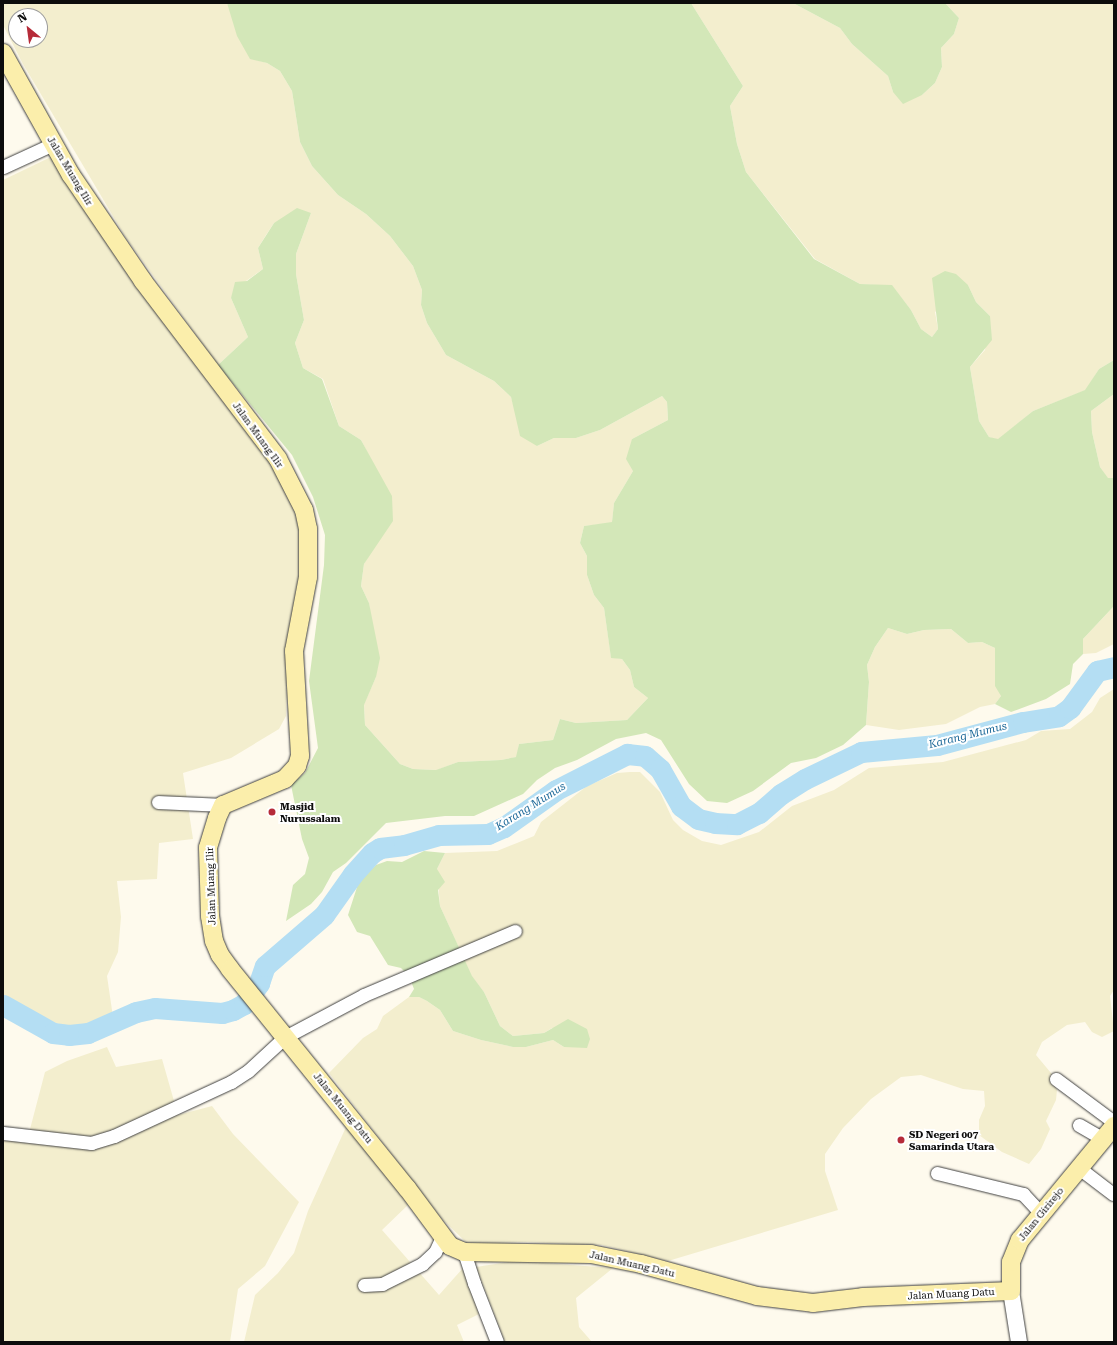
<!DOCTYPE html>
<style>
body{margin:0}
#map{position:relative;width:1117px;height:1345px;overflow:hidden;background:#fefaed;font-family:"Roboto Serif",serif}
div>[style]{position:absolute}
.farmland>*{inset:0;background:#f3eece}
.green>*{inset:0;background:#d3e7b8}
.river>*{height:21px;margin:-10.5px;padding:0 10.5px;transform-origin:10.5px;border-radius:10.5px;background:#b4def3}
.roads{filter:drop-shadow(0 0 1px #3f3f3f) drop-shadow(0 0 1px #3f3f3f)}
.minor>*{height:13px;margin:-6.5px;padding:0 6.5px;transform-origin:6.5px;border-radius:6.5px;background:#fff}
.tertiary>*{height:16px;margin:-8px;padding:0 8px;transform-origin:8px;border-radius:8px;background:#fff}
.secondary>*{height:18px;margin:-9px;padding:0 9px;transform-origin:9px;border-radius:9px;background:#fbeeab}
.dots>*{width:11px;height:11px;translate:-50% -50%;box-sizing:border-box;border:2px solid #fff;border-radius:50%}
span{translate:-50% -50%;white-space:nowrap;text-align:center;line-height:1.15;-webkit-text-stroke:4px #fff;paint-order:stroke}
.street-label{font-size:10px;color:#0c0c0c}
.poi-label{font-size:10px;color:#0c0c0c;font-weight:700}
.left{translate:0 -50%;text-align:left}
.water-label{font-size:11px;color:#1c6898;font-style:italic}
.frame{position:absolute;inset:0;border:4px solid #0c0c0c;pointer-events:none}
.north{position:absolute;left:8px;top:8px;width:40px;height:40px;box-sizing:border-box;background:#fff;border:1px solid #9e9e9e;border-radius:50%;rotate:331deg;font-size:11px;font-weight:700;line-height:16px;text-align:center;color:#0c0c0c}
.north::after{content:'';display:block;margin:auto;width:14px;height:18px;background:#b62b39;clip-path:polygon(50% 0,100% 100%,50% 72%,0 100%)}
</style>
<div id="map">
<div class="farmland">
<i style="clip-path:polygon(evenodd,3px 3px,227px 3px,250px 58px,267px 63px,280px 71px,292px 91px,300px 142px,312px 166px,338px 195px,366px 214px,390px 236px,413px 266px,422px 290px,421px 305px,427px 323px,446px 355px,494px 381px,511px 397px,516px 414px,537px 446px,554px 438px,576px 438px,600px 430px,662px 396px,667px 402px,668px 420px,632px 439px,633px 471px,614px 503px,612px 523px,584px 526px,580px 543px,587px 556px,587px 575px,594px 595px,604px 608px,611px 657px,622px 659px,630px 670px,634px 687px,648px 698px,627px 720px,576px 723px,560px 719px,553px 740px,519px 744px,517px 757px,501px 760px,458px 762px,437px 770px,413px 769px,400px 764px,365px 725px,364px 704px,376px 677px,369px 603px,361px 586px,364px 564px,376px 543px,373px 463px,361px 440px,339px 426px,323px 379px,303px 368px,295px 343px,304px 320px,296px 274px,296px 254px,311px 213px,274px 223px,266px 235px,258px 248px,263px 269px,246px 281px,231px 298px,248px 337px,218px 365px,126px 238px,23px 64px,3px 25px,3px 3px,16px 16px,40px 16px,40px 40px,16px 40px,16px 16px)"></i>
<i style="clip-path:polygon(691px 3px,793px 3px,840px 28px,852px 44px,888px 76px,893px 92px,922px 95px,935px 83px,942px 67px,941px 48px,954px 34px,959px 18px,945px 3px,1114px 3px,1114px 360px,1099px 369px,1086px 390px,1033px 411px,998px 440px,989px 437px,979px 421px,970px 367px,985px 350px,990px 316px,976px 302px,968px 285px,935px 312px,938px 329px,932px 337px,921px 329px,911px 310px,892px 286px,860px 284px,815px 259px,746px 172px,737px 144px,730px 106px,743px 86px)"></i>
<i style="clip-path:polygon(55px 155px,269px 460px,305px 531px,287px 682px,286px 716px,279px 729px,231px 758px,183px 773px,193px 839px,159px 843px,157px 879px,117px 881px,121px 917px,118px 952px,107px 976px,113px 1017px,78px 1030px,43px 1019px,16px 1001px,3px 998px,3px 180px)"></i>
<i style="clip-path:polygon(1114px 394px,1114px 478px,1108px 479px,1100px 467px,1092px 432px,1091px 411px)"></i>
<i style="clip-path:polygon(1114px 606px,1114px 644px,1096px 653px,1083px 654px,1083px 639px)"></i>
<i style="clip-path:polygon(888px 628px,907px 634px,924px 630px,951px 629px,968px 643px,982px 642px,995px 648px,995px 673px,1001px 696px,995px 704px,980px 707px,946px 724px,899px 730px,866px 725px,869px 682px,867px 665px,875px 647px)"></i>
<i style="clip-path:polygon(1114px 689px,1114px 990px,1110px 996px,1114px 1031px,1102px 1037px,1092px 1032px,1085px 1022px,1067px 1025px,1042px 1042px,1036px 1055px,1056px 1079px,1049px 1074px,1057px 1090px,1056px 1100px,1046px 1121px,1050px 1129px,1041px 1149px,1029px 1164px,1002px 1152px,979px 1135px,979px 1120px,985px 1106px,984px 1091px,963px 1089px,921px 1075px,901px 1077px,871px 1099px,843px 1128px,825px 1154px,825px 1171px,838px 1210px,668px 1261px,602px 1245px,523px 1242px,468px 1244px,442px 1219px,329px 1073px,363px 1038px,377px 1029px,383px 1016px,409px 997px,419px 997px,427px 1001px,440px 1010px,453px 1031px,481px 1040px,513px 1047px,526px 1047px,553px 1040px,564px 1047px,576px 1046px,552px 1028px,544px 1033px,513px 1036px,500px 1026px,484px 992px,472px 977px,440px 906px,437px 869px,445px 853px,497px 851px,517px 843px,534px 836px,541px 822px,587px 786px,617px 773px,630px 772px,640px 772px,660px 792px,673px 820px,683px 830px,702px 841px,721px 845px,759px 832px,792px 806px,834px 790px,869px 768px,943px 762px,1026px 740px,1041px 731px,1070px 729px,1092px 712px,1100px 698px)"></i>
<i style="clip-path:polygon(107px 1047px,116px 1067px,162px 1059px,178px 1115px,212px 1106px,233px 1134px,299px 1202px,265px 1266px,238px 1289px,230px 1342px,3px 1342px,3px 1132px,29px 1133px,45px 1072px,67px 1061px)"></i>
<i style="clip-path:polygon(346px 1127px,410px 1203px,382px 1230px,439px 1295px,463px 1268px,479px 1314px,457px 1325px,464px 1342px,244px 1342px,255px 1295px,278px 1273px,294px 1253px,308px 1211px)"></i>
<i style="clip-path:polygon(515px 1261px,613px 1268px,576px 1298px,579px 1327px,592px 1342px,505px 1342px,476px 1267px)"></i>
</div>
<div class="green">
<i style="clip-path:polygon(227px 3px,691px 3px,743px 86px,730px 106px,737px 144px,746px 172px,814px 259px,860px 284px,892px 285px,911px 310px,921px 329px,932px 337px,938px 329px,932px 278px,945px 271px,956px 274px,968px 285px,976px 302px,990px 316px,992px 340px,970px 367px,979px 421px,989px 437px,998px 439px,1033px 411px,1085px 390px,1099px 369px,1114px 360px,1114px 394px,1091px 411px,1092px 432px,1100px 467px,1108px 478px,1114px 478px,1114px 606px,1083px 639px,1083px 654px,1073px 664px,1070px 684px,1046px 699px,1011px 712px,995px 704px,1001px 696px,995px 686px,995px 648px,982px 642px,968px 643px,951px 629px,924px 630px,907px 634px,888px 628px,875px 647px,867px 665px,869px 682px,866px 725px,843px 745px,816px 758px,791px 763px,753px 791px,727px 803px,707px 801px,689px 784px,661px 740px,646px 733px,616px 739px,577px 760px,555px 768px,537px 780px,523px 794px,474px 816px,445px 816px,386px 823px,346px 863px,333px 872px,322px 892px,311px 904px,286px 921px,293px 885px,305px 874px,309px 858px,302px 839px,291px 785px,305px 773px,318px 748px,309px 681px,324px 565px,325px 535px,313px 497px,292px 455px,218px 365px,248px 337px,231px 298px,235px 282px,247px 281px,263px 269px,258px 248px,274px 223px,297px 208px,311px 213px,296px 254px,296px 274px,304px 320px,295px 343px,303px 368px,322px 379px,339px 426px,361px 440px,392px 496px,393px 521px,364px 564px,361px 586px,369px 603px,380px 658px,376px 677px,364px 705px,365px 725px,400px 764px,413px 769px,436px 770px,458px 762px,501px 760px,516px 757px,519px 744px,553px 740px,560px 719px,576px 723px,627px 720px,648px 698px,634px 687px,630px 670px,622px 659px,611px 658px,604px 608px,594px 595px,587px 575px,587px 556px,580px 543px,584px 526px,612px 522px,614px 503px,633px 471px,626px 459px,632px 439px,668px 420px,667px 402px,662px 396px,600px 430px,576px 438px,554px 438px,537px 446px,520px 436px,511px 397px,494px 381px,446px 355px,427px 323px,421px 305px,422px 290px,413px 266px,390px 236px,366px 214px,338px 195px,312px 166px,300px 142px,292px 91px,280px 71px,267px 63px,250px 59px,237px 36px)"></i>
<i style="clip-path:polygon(793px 3px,945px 3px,959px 18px,954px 34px,941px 48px,942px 67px,935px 83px,922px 95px,903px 104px,893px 92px,888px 76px,852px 44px,840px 28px)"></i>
<i style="clip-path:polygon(424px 851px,445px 853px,437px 869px,445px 882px,438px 890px,440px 906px,472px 976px,484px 992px,500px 1026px,513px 1036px,544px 1033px,568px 1019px,587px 1029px,590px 1039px,587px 1048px,564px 1047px,553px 1040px,526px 1047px,513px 1047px,481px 1040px,453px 1031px,440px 1010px,427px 1001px,419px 997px,409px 997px,414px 989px,409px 976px,401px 968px,388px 965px,370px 936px,357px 932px,348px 915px,359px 881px,376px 865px,387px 861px,402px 862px)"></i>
</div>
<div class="river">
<i style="left:3px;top:1005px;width:57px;rotate:29.2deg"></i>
<i style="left:53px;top:1033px;width:16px;rotate:7deg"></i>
<i style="left:69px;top:1035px;width:19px;rotate:-6deg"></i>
<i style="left:88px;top:1033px;width:52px;rotate:-23.6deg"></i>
<i style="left:136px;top:1012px;width:19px;rotate:-12deg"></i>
<i style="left:155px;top:1008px;width:67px;rotate:4.3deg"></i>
<i style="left:222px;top:1013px;width:11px;rotate:-15deg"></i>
<i style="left:233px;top:1010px;width:13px;rotate:-29deg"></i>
<i style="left:244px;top:1004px;width:26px;rotate:-54deg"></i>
<i style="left:259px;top:983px;width:18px;rotate:-71deg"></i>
<i style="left:265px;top:966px;width:78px;rotate:-40.8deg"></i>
<i style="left:324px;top:915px;width:50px;rotate:-54.7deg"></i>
<i style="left:353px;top:874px;width:28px;rotate:-48deg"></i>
<i style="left:372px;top:853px;width:9px;rotate:-32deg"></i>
<i style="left:380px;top:848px;width:24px;rotate:-7deg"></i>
<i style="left:404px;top:845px;width:36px;rotate:-16deg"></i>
<i style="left:439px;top:835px;width:49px;rotate:-1.2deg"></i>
<i style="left:488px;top:834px;width:17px;rotate:-24deg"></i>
<i style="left:504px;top:827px;width:64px;rotate:-35.4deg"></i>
<i style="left:556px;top:790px;width:80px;rotate:-26.9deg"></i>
<i style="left:627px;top:754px;width:18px;rotate:6deg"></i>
<i style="left:645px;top:756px;width:20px;rotate:41deg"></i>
<i style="left:660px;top:769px;width:43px;rotate:60.4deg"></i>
<i style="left:681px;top:806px;width:21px;rotate:37deg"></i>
<i style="left:698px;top:819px;width:17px;rotate:13deg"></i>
<i style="left:715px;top:823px;width:22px;rotate:3deg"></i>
<i style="left:737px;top:824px;width:25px;rotate:-27deg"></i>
<i style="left:759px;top:813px;width:29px;rotate:-41deg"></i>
<i style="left:781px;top:794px;width:28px;rotate:-32deg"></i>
<i style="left:805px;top:779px;width:62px;rotate:-25.7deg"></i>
<i style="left:861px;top:752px;width:76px;rotate:-5.3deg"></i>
<i style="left:937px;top:745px;width:89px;rotate:-15deg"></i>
<i style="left:1023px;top:722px;width:36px;rotate:-9deg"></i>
<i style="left:1059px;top:716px;width:14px;rotate:-36deg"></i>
<i style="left:1070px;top:708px;width:46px;rotate:-53.9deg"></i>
<i style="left:1097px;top:671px;width:17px;rotate:-13deg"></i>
</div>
<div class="roads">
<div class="minor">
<i style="left:3px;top:167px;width:55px;rotate:-24.7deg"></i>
<i style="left:158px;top:802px;width:65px;rotate:2.6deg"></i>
<i style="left:1056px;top:1079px;width:72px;rotate:36.6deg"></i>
<i style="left:1079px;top:1125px;width:28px;rotate:30deg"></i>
<i style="left:3px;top:1133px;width:89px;rotate:6.5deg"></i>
<i style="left:91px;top:1143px;width:24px;rotate:-17deg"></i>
<i style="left:114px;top:1136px;width:129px;rotate:-24.8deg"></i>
<i style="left:231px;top:1082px;width:20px;rotate:-33deg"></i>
<i style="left:248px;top:1071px;width:50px;rotate:-42.6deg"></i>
<i style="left:285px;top:1037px;width:89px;rotate:-28deg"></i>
<i style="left:364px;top:995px;width:164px;rotate:-23deg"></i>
<i style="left:1079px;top:1168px;width:43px;rotate:37.4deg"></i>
<i style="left:937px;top:1173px;width:89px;rotate:13.7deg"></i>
<i style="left:1023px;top:1194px;width:26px;rotate:47deg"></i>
<i style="left:464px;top:1252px;width:33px;rotate:72deg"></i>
<i style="left:474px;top:1283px;width:63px;rotate:68.7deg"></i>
<i style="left:364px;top:1285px;width:18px;rotate:-3deg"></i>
<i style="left:382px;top:1284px;width:45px;rotate:-26.6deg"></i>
<i style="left:422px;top:1264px;width:18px;rotate:-43deg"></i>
<i style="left:435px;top:1252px;width:17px;rotate:-65deg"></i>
</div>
<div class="tertiary">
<i style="left:1011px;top:1291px;width:52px;rotate:81.1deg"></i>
</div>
<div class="secondary">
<i style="left:3px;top:53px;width:140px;rotate:60.9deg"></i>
<i style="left:71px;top:175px;width:128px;rotate:55.8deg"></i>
<i style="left:143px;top:281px;width:223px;rotate:52.8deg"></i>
<i style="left:278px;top:459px;width:57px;rotate:63deg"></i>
<i style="left:304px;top:510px;width:19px;rotate:78deg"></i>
<i style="left:308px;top:529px;width:48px;rotate:90deg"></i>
<i style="left:308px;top:577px;width:75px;rotate:100.7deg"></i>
<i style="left:294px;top:651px;width:105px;rotate:86.7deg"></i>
<i style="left:300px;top:756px;width:10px;rotate:107deg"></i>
<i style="left:297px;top:766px;width:18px;rotate:133deg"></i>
<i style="left:285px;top:779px;width:67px;rotate:157.2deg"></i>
<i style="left:223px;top:805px;width:14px;rotate:115deg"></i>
<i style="left:217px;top:818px;width:31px;rotate:107deg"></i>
<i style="left:208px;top:848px;width:68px;rotate:88.3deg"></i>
<i style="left:210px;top:916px;width:25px;rotate:81deg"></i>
<i style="left:214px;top:941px;width:15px;rotate:67deg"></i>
<i style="left:220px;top:955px;width:17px;rotate:54deg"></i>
<i style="left:230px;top:969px;width:282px;rotate:51.1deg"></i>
<i style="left:407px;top:1188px;width:72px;rotate:53.4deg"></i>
<i style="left:450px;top:1246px;width:15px;rotate:23deg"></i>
<i style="left:464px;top:1252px;width:127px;rotate:0.9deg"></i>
<i style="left:591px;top:1254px;width:51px;rotate:11.3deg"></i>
<i style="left:641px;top:1264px;width:120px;rotate:15.4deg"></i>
<i style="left:757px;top:1296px;width:56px;rotate:7.1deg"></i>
<i style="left:813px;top:1303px;width:50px;rotate:-6.8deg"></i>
<i style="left:863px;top:1297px;width:148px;rotate:-2.3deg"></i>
<i style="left:1011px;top:1291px;width:29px;rotate:-90deg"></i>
<i style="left:1011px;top:1262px;width:24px;rotate:-68deg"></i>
<i style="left:1020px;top:1240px;width:148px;rotate:-50.5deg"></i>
</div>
</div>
<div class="dots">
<i style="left:272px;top:812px;background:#b62b39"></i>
<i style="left:901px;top:1140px;background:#b62b39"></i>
</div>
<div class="street-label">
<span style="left:70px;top:171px;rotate:59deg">Jalan Muang Ilir</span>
<span style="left:258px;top:435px;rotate:54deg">Jalan Muang Ilir</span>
<span style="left:211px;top:886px;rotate:-92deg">Jalan Muang Ilir</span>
<span style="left:343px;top:1108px;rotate:51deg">Jalan Muang Datu</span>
<span style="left:1041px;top:1214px;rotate:-51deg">Jalan Girirejo</span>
<span style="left:632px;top:1264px;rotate:13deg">Jalan Muang Datu</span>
<span style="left:951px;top:1294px;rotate:-3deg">Jalan Muang Datu</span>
</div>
<div class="poi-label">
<span class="left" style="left:280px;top:812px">Masjid<br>Nurussalam</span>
<span class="left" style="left:909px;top:1140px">SD Negeri 007<br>Samarinda Utara</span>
</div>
<div class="water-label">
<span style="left:968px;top:736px;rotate:-14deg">Karang Mumus</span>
<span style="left:531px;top:807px;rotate:-32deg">Karang Mumus</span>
</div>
<div class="frame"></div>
<div class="north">N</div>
</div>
